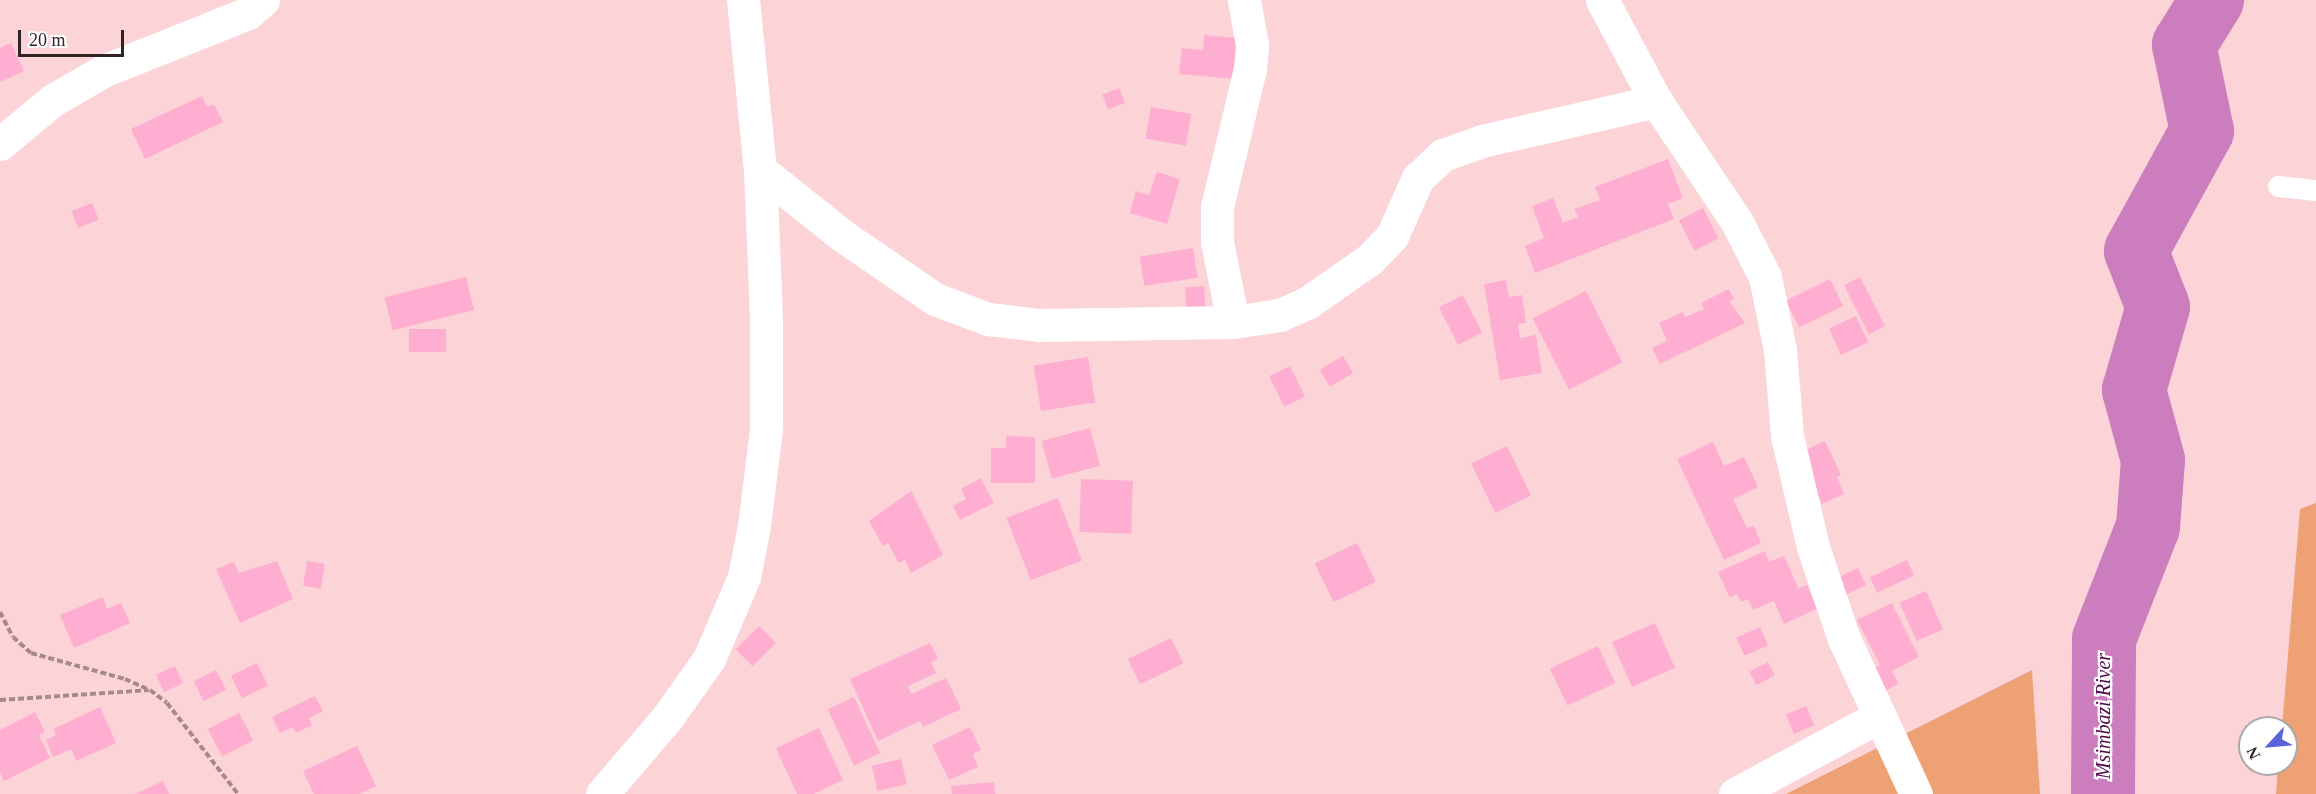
<!DOCTYPE html>
<style>
body{margin:0}
#map{position:relative;width:2316px;height:794px;overflow:hidden;background:#fcd4d8;font-family:Georgia,serif}
div>[style]{position:absolute}
.green>*{inset:0;background:#eea175}
.river>*{height:64px;margin:-32px;padding:0 32px;transform-origin:32px;border-radius:32px;background:#cb7dbe}
.building>*{inset:0;background:#feaed0;transform-origin:0 0}
.path>*{height:4px;margin-top:-2px;transform-origin:0;background:repeating-linear-gradient(90deg,#a6898b 0 6px,transparent 0 9px)}
.service>*{height:21px;margin:-10.5px;padding:0 10.5px;transform-origin:10.5px;border-radius:10.5px;background:#fff}
.minor>*{height:33px;margin:-16.5px;padding:0 16.5px;transform-origin:16.5px;border-radius:16.5px;background:#fff}
.tertiary>*{height:33px;margin:-16.5px;padding:0 16.5px;transform-origin:16.5px;border-radius:16.5px;background:#fff}
span{translate:-50% -50%;white-space:nowrap;text-align:center;line-height:1.15;-webkit-text-stroke:4.5px #fff;paint-order:stroke}
.water-label{font-size:20px;color:#52094a;font-style:italic}
.north{position:absolute;left:2238px;top:716px;width:60px;height:60px;box-sizing:border-box;background:#fff;border:2px solid #ada7a7;border-radius:50%;rotate:244deg;font-size:16px;font-weight:700;line-height:24px;text-align:center;color:#322324}
.north::after{content:'';display:block;margin:auto;width:21px;height:27px;background:#5964db;clip-path:polygon(50% 0,100% 100%,50% 72%,0 100%)}
.scale{position:absolute;left:18px;top:30px;width:106px;height:27px;box-sizing:border-box;border:3px solid #322324;border-top:0;padding-left:8px;font-size:18px;line-height:21px;white-space:nowrap;color:#322324;-webkit-text-stroke:4px #fff;paint-order:stroke}
</style>
<div id="map">
<div class="green">
<i style="clip-path:polygon(2316px 503px,2316px 794px,2276px 794px,2278px 764px,2286px 764px,2286px 728px,2282px 728px,2300px 509px)"></i>
<i style="clip-path:polygon(2032px 670px,2040px 794px,1786px 794px)"></i>
</div>
<div class="river">
<i style="left:2103px;top:794px;width:155px;rotate:-89.6deg"></i>
<i style="left:2104px;top:639px;width:120px;rotate:-68.6deg"></i>
<i style="left:2148px;top:527px;width:67px;rotate:-85.7deg"></i>
<i style="left:2153px;top:460px;width:73px;rotate:-105.2deg"></i>
<i style="left:2134px;top:390px;width:86px;rotate:-73.9deg"></i>
<i style="left:2158px;top:307px;width:60px;rotate:-111.4deg"></i>
<i style="left:2136px;top:251px;width:137px;rotate:-61.2deg"></i>
<i style="left:2202px;top:131px;width:88px;rotate:-101.8deg"></i>
<i style="left:2184px;top:45px;width:53px;rotate:-58.1deg"></i>
</div>
<div class="building">
<i style="clip-path:polygon(1204px 35px,1238px 38px,1234px 79px,1179px 74px,1182px 48px,1203px 50px)"></i>
<i style="clip-path:polygon(11px 43px,24px 71px,0 82px,0 48px)"></i>
<i style="left:1119px;top:88px;width:16px;height:18px;rotate:68deg"></i>
<i style="clip-path:polygon(202px 96px,207px 107px,214px 104px,223px 122px,145px 159px,131px 129px)"></i>
<i style="left:1151px;top:107px;width:41px;height:32px;rotate:10deg"></i>
<i style="clip-path:polygon(1668px 159px,1683px 198px,1668px 204px,1674px 219px,1535px 273px,1525px 246px,1544px 238px,1532px 206px,1553px 198px,1563px 223px,1578px 217px,1574px 209px,1600px 200px,1595px 187px)"></i>
<i style="clip-path:polygon(1157px 172px,1180px 179px,1167px 224px,1130px 213px,1136px 191px,1149px 195px)"></i>
<i style="left:92px;top:203px;width:18px;height:22px;rotate:68deg"></i>
<i style="left:1703px;top:208px;width:34px;height:27px;rotate:63deg"></i>
<i style="left:1193px;top:248px;width:30px;height:54px;rotate:81deg"></i>
<i style="left:466px;top:277px;width:34px;height:84px;rotate:76deg"></i>
<i style="left:1860px;top:277px;width:55px;height:18px;rotate:63deg"></i>
<i style="left:1830px;top:279px;width:30px;height:49px;rotate:64deg"></i>
<i style="clip-path:polygon(1506px 280px,1509px 297px,1522px 295px,1526px 323px,1518px 324px,1520px 338px,1536px 335px,1542px 373px,1500px 380px,1484px 284px)"></i>
<i style="left:1204px;top:286px;width:26px;height:19px;rotate:86deg"></i>
<i style="clip-path:polygon(1729px 289px,1734px 299px,1729px 301px,1745px 323px,1660px 364px,1652px 348px,1667px 341px,1659px 323px,1683px 312px,1685px 317px,1704px 309px,1701px 303px)"></i>
<i style="left:1586px;top:291px;width:80px;height:60px;rotate:63deg"></i>
<i style="left:1463px;top:295px;width:42px;height:27px;rotate:63deg"></i>
<i style="left:1856px;top:316px;width:29px;height:30px;rotate:65deg"></i>
<i style="left:409px;top:329px;width:37px;height:23px"></i>
<i style="left:1343px;top:356px;width:20px;height:27px;rotate:60deg"></i>
<i style="left:1088px;top:357px;width:46px;height:55px;rotate:81deg"></i>
<i style="left:1290px;top:366px;width:34px;height:23px;rotate:64deg"></i>
<i style="left:1090px;top:428px;width:39px;height:50px;rotate:75deg"></i>
<i style="clip-path:polygon(1006px 436px,1035px 437px,1035px 483px,991px 483px,991px 448px,1006px 448px)"></i>
<i style="clip-path:polygon(1825px 441px,1841px 475px,1837px 477px,1844px 494px,1822px 504px,1798px 453px)"></i>
<i style="clip-path:polygon(1713px 442px,1724px 466px,1744px 457px,1758px 487px,1733px 499px,1747px 528px,1754px 526px,1761px 543px,1724px 560px,1677px 459px)"></i>
<i style="left:1507px;top:446px;width:55px;height:40px;rotate:64deg"></i>
<i style="clip-path:polygon(981px 478px,994px 503px,960px 520px,953px 506px,966px 499px,961px 489px)"></i>
<i style="left:1081px;top:479px;width:52px;height:53px;rotate:2deg"></i>
<i style="clip-path:polygon(911px 491px,943px 555px,911px 573px,905px 560px,899px 563px,888px 543px,883px 546px,869px 521px)"></i>
<i style="left:1058px;top:498px;width:67px;height:55px;rotate:69deg"></i>
<i style="left:1357px;top:543px;width:43px;height:47px;rotate:64deg"></i>
<i style="clip-path:polygon(1765px 551px,1769px 562px,1784px 556px,1798px 588px,1807px 585px,1817px 609px,1784px 624px,1774px 601px,1753px 610px,1748px 599px,1741px 602px,1737px 594px,1730px 598px,1718px 572px)"></i>
<i style="left:1907px;top:560px;width:17px;height:41px;rotate:65deg"></i>
<i style="clip-path:polygon(277px 561px,293px 599px,240px 623px,216px 569px,234px 562px,239px 573px)"></i>
<i style="left:307px;top:561px;width:18px;height:25px;rotate:9deg"></i>
<i style="left:1858px;top:568px;width:19px;height:22px;rotate:65deg"></i>
<i style="left:1926px;top:591px;width:42px;height:29px;rotate:66deg"></i>
<i style="clip-path:polygon(103px 597px,107px 609px,121px 603px,130px 623px,74px 648px,60px 615px)"></i>
<i style="clip-path:polygon(1892px 603px,1919px 657px,1892px 671px,1898px 684px,1876px 696px,1864px 672px,1880px 665px,1857px 620px)"></i>
<i style="left:1655px;top:623px;width:49px;height:47px;rotate:66deg"></i>
<i style="left:759px;top:626px;width:24px;height:33px;rotate:45deg"></i>
<i style="left:1760px;top:627px;width:20px;height:26px;rotate:66deg"></i>
<i style="left:1171px;top:638px;width:28px;height:48px;rotate:64deg"></i>
<i style="clip-path:polygon(930px 643px,938px 659px,931px 662px,936px 673px,908px 686px,911px 694px,946px 678px,961px 709px,923px 727px,920px 721px,878px 741px,850px 679px)"></i>
<i style="left:1598px;top:646px;width:41px;height:53px;rotate:65deg"></i>
<i style="left:1768px;top:662px;width:15px;height:21px;rotate:62deg"></i>
<i style="left:257px;top:663px;width:25px;height:29px;rotate:64deg"></i>
<i style="left:175px;top:666px;width:19px;height:21px;rotate:65deg"></i>
<i style="left:216px;top:670px;width:22px;height:25px;rotate:63deg"></i>
<i style="clip-path:polygon(315px 696px,323px 711px,309px 718px,312px 725px,296px 733px,293px 727px,280px 733px,272px 717px)"></i>
<i style="left:854px;top:697px;width:62px;height:29px;rotate:65deg"></i>
<i style="left:1806px;top:706px;width:21px;height:22px;rotate:67deg"></i>
<i style="clip-path:polygon(100px 707px,116px 743px,76px 761px,71px 749px,53px 757px,46px 740px,56px 735px,53px 729px)"></i>
<i style="clip-path:polygon(35px 712px,45px 732px,39px 735px,50px 758px,4px 781px,0 772px,0 730px)"></i>
<i style="left:239px;top:713px;width:31px;height:35px;rotate:63deg"></i>
<i style="clip-path:polygon(970px 727px,981px 750px,973px 754px,978px 767px,949px 780px,932px 745px)"></i>
<i style="clip-path:polygon(819px 728px,843px 780px,814px 794px,797px 794px,776px 748px)"></i>
<i style="clip-path:polygon(357px 746px,376px 786px,359px 794px,314px 794px,303px 771px)"></i>
<i style="left:901px;top:759px;width:26px;height:30px;rotate:77deg"></i>
<i style="clip-path:polygon(163px 781px,169px 794px,135px 794px)"></i>
<i style="clip-path:polygon(994px 782px,995px 794px,952px 794px,951px 786px)"></i>
</div>
<div class="path">
<i style="left:0;top:612px;width:28px;rotate:63deg"></i>
<i style="left:13px;top:637px;width:24px;rotate:42deg"></i>
<i style="left:31px;top:653px;width:98px;rotate:15.5deg"></i>
<i style="left:125px;top:679px;width:27px;rotate:24deg"></i>
<i style="left:150px;top:690px;width:21px;rotate:37deg"></i>
<i style="left:167px;top:703px;width:115px;rotate:52deg"></i>
<i style="left:0;top:700px;width:149px;rotate:-3.8deg"></i>
</div>
<div class="service">
<i style="left:2278px;top:186px;width:38px;rotate:6deg"></i>
</div>
<div class="minor">
<i style="left:1602px;top:0;width:115px;rotate:61.9deg"></i>
<i style="left:1656px;top:101px;width:146px;rotate:56.2deg"></i>
<i style="left:1737px;top:222px;width:62px;rotate:63deg"></i>
<i style="left:1765px;top:277px;width:75px;rotate:78.4deg"></i>
<i style="left:1780px;top:350px;width:86px;rotate:85.3deg"></i>
<i style="left:1787px;top:436px;width:114px;rotate:76.8deg"></i>
<i style="left:1813px;top:547px;width:97px;rotate:71.4deg"></i>
<i style="left:1844px;top:639px;width:171px;rotate:65.1deg"></i>
<i style="left:0;top:144px;width:69px;rotate:-39.7deg"></i>
<i style="left:53px;top:100px;width:58px;rotate:-30.1deg"></i>
<i style="left:103px;top:71px;width:156px;rotate:-21.8deg"></i>
<i style="left:248px;top:13px;width:20px;rotate:-41deg"></i>
<i style="left:760px;top:170px;width:106px;rotate:38.5deg"></i>
<i style="left:843px;top:236px;width:112px;rotate:34.4deg"></i>
<i style="left:935px;top:299px;width:57px;rotate:20.7deg"></i>
<i style="left:988px;top:319px;width:51px;rotate:6.7deg"></i>
<i style="left:1039px;top:325px;width:194px;rotate:-0.9deg"></i>
<i style="left:1233px;top:322px;width:48px;rotate:-8.5deg"></i>
<i style="left:1280px;top:315px;width:30px;rotate:-24deg"></i>
<i style="left:1307px;top:303px;width:77px;rotate:-34.9deg"></i>
<i style="left:1370px;top:259px;width:32px;rotate:-46deg"></i>
<i style="left:1392px;top:236px;width:64px;rotate:-65.9deg"></i>
<i style="left:1418px;top:178px;width:34px;rotate:-43deg"></i>
<i style="left:1443px;top:155px;width:41px;rotate:-19.7deg"></i>
<i style="left:1482px;top:141px;width:179px;rotate:-12.9deg"></i>
<i style="left:1233px;top:322px;width:82px;rotate:-101.3deg"></i>
<i style="left:1217px;top:242px;width:35px;rotate:-90deg"></i>
<i style="left:1217px;top:207px;width:142px;rotate:-76.6deg"></i>
<i style="left:1250px;top:69px;width:24px;rotate:-85deg"></i>
<i style="left:1252px;top:45px;width:46px;rotate:-100.1deg"></i>
<i style="left:1735px;top:794px;width:162px;rotate:-28.3deg"></i>
</div>
<div class="tertiary">
<i style="left:602px;top:794px;width:100px;rotate:-49.5deg"></i>
<i style="left:667px;top:718px;width:72px;rotate:-54.6deg"></i>
<i style="left:709px;top:659px;width:89px;rotate:-66.9deg"></i>
<i style="left:744px;top:577px;width:52px;rotate:-78.9deg"></i>
<i style="left:754px;top:526px;width:98px;rotate:-82.9deg"></i>
<i style="left:766px;top:429px;width:110px;rotate:-90deg"></i>
<i style="left:766px;top:319px;width:149px;rotate:-92.3deg"></i>
<i style="left:760px;top:170px;width:171px;rotate:-95.7deg"></i>
</div>
<div class="water-label">
<span style="left:2103px;top:716px;rotate:-90deg">Msimbazi River</span>
</div>
<div class="north">N</div>
<div class="scale">20 m</div>
</div>
